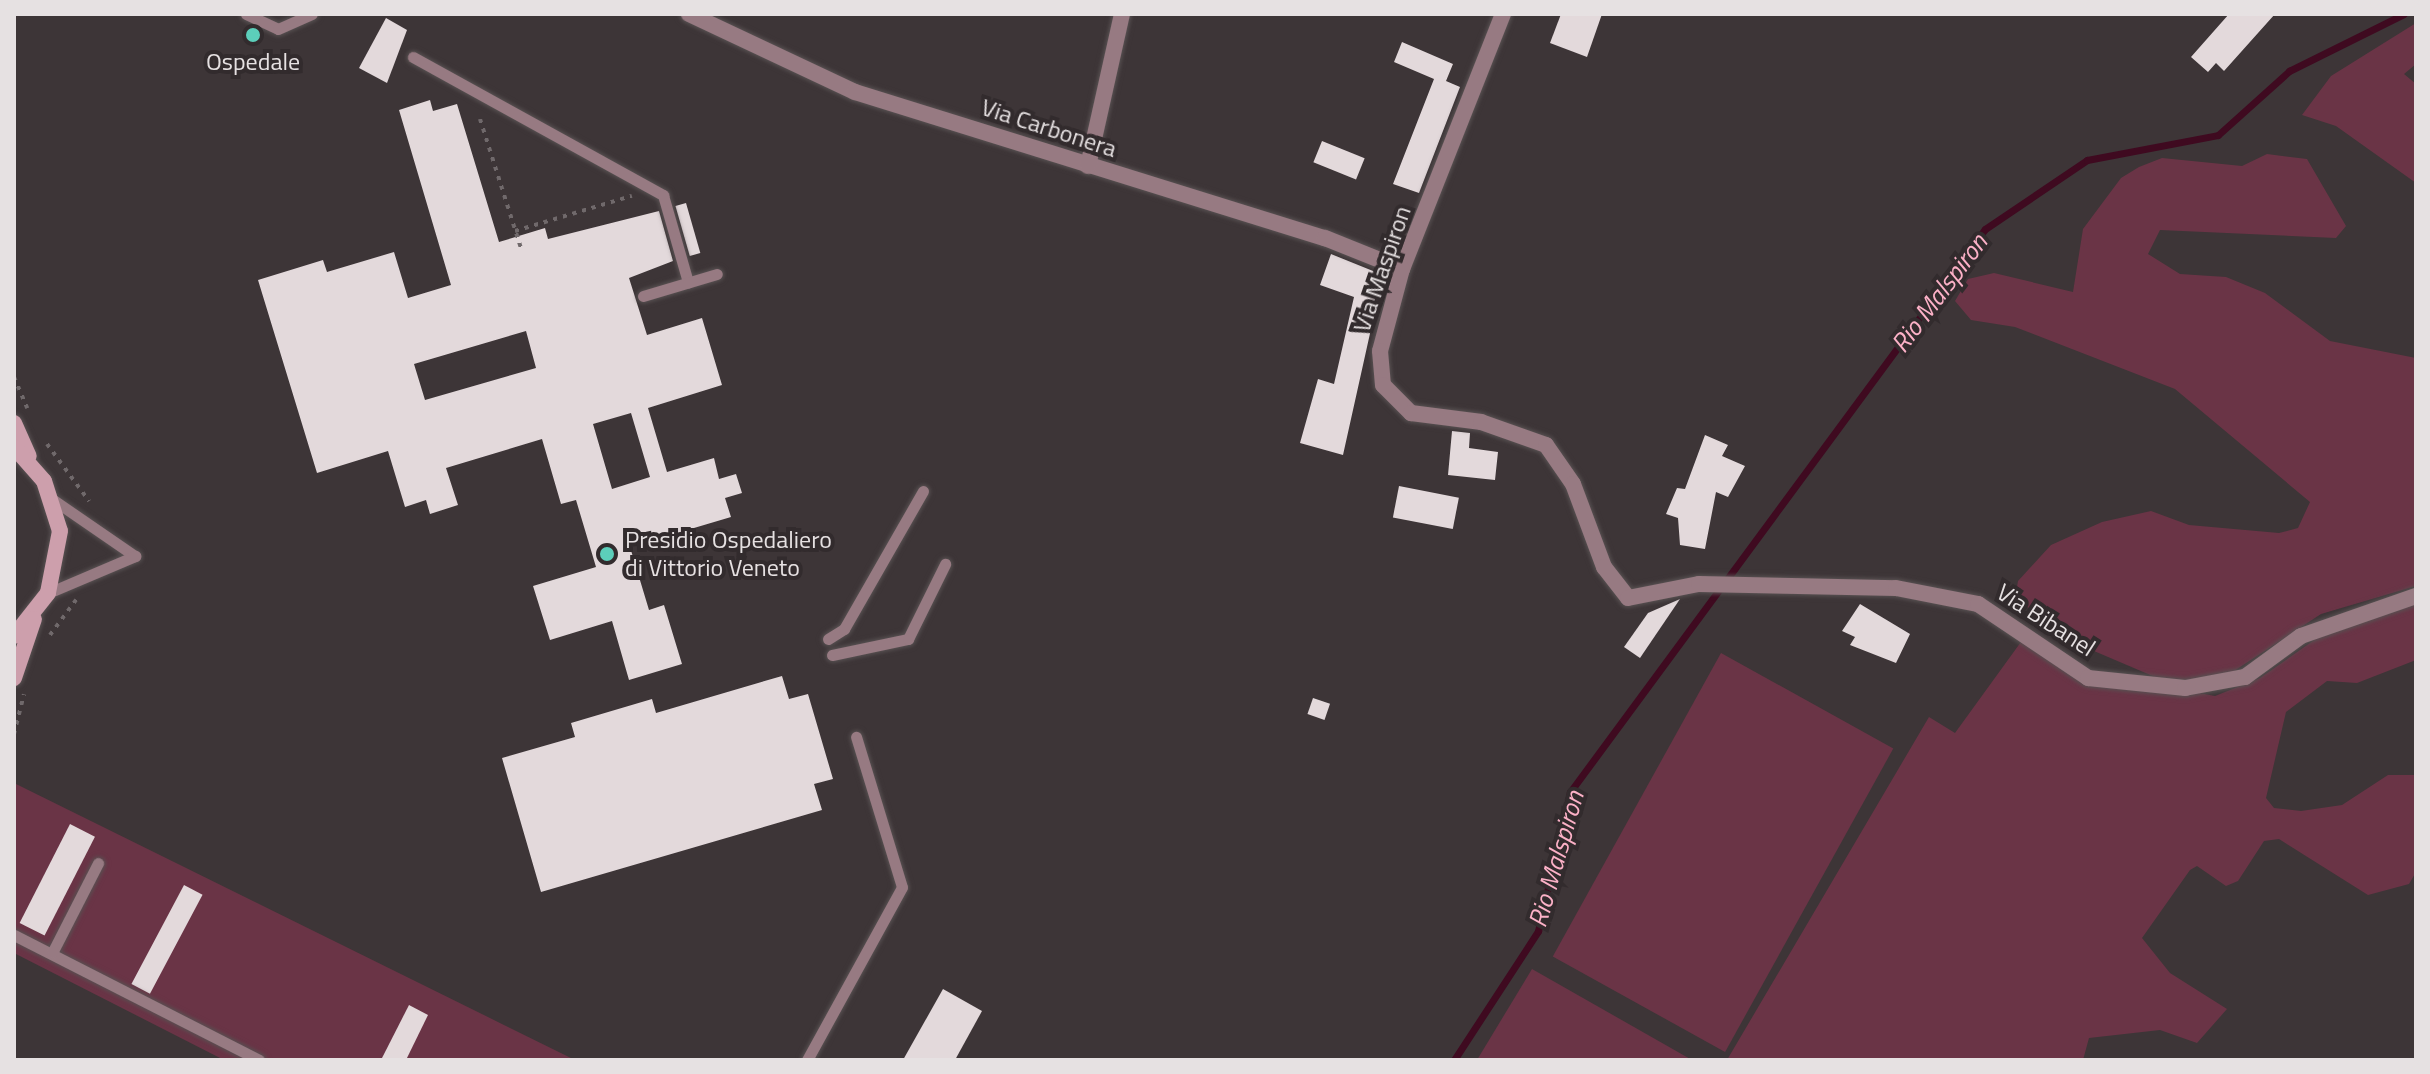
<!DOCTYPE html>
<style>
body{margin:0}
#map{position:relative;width:2430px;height:1074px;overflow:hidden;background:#3d3537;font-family:"Titillium Web",sans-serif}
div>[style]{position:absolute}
.green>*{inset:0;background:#6a3446;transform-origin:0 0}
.stream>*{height:7px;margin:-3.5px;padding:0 3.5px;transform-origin:3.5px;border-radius:3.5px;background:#3f0a20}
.building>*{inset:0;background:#e3d9db;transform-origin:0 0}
.path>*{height:4px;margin-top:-2px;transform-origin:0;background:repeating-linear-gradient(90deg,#70696b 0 4px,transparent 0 10px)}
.roads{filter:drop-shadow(0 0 2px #585152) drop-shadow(0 0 2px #585152)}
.lane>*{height:11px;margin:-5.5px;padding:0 5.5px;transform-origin:5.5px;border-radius:5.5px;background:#977a82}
.street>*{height:16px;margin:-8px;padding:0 8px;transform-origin:8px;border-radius:8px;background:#977a82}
.secondary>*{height:16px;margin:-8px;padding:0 8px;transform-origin:8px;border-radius:8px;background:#cd9fac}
.dots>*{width:22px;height:22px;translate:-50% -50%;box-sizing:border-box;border:4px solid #322b2d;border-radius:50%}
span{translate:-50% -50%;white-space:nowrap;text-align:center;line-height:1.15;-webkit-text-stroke:8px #322b2d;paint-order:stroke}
.poi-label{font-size:24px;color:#e6e1e2}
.left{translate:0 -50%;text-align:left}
.street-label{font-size:24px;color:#e6e1e2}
.water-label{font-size:26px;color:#fcb1c7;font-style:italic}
.frame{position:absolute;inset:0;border:16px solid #e6e1e2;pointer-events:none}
</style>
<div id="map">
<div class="green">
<i style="clip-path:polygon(2416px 23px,2416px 64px,2404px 74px,2416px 84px,2416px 183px,2336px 126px,2302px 115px,2331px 76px)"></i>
<i style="clip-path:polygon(2267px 154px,2307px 159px,2346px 226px,2336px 238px,2160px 230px,2148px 254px,2180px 274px,2226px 277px,2265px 293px,2330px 341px,2416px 358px,2416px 586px,2321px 614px,2231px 673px,2191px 680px,2155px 677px,2094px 651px,2015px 599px,2018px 581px,2051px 545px,2102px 522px,2151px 511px,2189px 525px,2279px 533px,2298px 528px,2310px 502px,2175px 389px,2015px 327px,1971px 320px,1955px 301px,1968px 279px,1994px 273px,2073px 292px,2083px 229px,2121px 178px,2139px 167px,2162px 158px,2242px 166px)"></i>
<i style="clip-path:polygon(2416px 603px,2416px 660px,2357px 683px,2327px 681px,2286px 712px,2266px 798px,2274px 808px,2301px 811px,2342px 805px,2388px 775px,2416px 775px,2416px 872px,2409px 884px,2368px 895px,2279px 839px,2264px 841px,2238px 881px,2226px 886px,2197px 866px,2190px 870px,2142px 938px,2170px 973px,2227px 1009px,2197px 1043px,2160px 1030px,2089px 1038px,2083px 1060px,1727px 1060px,1929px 717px,1955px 733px,2026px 635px,2058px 666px,2215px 696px,2260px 678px,2330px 629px)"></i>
<i style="left:1721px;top:653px;width:197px;height:347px;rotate:29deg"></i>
<i style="clip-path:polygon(14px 783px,575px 1060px,224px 1060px,14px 953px)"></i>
<i style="clip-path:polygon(1532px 969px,1692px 1060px,1477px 1060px)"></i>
</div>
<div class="stream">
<i style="left:1454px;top:1060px;width:154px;rotate:-56.9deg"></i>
<i style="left:1538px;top:931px;width:143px;rotate:-77deg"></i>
<i style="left:1570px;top:792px;width:699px;rotate:-53.61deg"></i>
<i style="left:1985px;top:229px;width:123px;rotate:-34.1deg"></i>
<i style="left:2087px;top:160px;width:133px;rotate:-10.8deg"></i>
<i style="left:2218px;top:135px;width:96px;rotate:-42deg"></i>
<i style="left:2289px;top:71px;width:128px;rotate:-26.4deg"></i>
</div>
<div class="building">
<i style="clip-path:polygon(1561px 14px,1602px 14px,1587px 57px,1550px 43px)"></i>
<i style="clip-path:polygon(2229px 14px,2275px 14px,2224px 71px,2216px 63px,2208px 72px,2191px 57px)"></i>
<i style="clip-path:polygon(386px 18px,407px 30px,387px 83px,359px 68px)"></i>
<i style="clip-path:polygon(1402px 42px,1453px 64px,1446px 81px,1460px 87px,1419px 193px,1393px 184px,1434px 79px,1394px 62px)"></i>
<i style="clip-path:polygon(evenodd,430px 100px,433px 111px,457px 104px,499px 242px,545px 228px,548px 239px,659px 211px,673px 261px,629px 278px,647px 335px,702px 318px,722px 385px,648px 408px,667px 472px,714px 458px,719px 479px,736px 474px,742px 493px,725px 498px,731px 517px,630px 547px,649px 610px,664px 605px,682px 664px,629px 680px,612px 621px,550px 640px,533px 586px,596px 567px,576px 500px,561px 504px,542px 439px,446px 468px,458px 505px,430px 514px,426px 500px,405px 507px,388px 451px,317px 473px,258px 280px,323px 260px,327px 272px,394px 252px,408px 298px,451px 285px,399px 110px,430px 100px,526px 331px,536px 368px,425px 400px,414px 364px,526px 331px,430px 100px,631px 413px,650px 477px,612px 489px,593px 424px,631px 413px)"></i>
<i style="left:1322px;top:141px;width:46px;height:23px;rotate:22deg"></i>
<i style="left:686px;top:203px;width:52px;height:11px;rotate:74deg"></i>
<i style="clip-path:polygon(1331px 254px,1383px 275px,1343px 455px,1300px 443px,1318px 379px,1334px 384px,1354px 297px,1320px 285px)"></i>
<i style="clip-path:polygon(1452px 431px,1470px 433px,1469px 448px,1498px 452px,1495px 480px,1448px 475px)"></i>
<i style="clip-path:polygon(1705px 435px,1728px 445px,1722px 456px,1745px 466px,1728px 497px,1716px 492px,1705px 549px,1680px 545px,1678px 518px,1666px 514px,1677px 488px,1685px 489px)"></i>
<i style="left:1399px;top:486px;width:61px;height:32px;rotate:11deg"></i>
<i style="clip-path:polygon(1680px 599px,1640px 658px,1624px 647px,1648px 613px)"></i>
<i style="clip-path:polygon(1860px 604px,1910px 634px,1896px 663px,1850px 645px,1855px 637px,1842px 631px)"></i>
<i style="clip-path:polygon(782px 676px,789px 699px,808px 694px,833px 779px,814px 784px,822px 810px,541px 892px,502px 758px,575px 737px,571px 723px,652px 699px,656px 713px)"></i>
<i style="left:1313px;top:698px;width:18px;height:17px;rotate:19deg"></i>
<i style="left:70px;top:824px;width:28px;height:111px;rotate:27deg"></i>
<i style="left:184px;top:885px;width:21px;height:112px;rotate:28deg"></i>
<i style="clip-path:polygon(943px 989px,982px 1011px,955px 1060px,903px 1060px)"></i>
<i style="clip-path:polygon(409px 1005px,428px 1015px,406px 1060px,381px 1060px)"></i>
</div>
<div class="path">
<i style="left:480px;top:119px;width:135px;rotate:72.4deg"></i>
<i style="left:515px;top:231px;width:122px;rotate:-16.7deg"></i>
<i style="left:14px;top:377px;width:34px;rotate:67deg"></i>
<i style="left:47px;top:444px;width:71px;rotate:53.6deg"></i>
<i style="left:50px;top:635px;width:44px;rotate:-53.4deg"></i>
<i style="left:14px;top:734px;width:41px;rotate:-76deg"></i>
</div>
<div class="roads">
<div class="lane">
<i style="left:246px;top:14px;width:35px;rotate:25deg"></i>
<i style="left:278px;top:29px;width:37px;rotate:-24deg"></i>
<i style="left:413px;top:57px;width:286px;rotate:28.9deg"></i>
<i style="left:663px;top:195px;width:91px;rotate:74deg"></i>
<i style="left:643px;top:296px;width:77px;rotate:-16.6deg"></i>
<i style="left:52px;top:499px;width:101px;rotate:34.5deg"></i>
<i style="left:48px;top:593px;width:95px;rotate:-23deg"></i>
<i style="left:828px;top:639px;width:19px;rotate:-32deg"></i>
<i style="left:844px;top:629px;width:159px;rotate:-60.2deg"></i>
<i style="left:832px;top:655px;width:78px;rotate:-11.9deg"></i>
<i style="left:908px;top:639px;width:84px;rotate:-63.7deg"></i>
<i style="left:14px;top:935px;width:275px;rotate:27deg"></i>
<i style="left:52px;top:953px;width:101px;rotate:-62.9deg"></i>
<i style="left:807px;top:1060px;width:197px;rotate:-61.2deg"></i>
<i style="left:902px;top:887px;width:157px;rotate:-107deg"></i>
</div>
<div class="street">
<i style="left:689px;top:14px;width:183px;rotate:25.2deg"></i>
<i style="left:855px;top:92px;width:492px;rotate:17.3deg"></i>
<i style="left:1325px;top:238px;width:83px;rotate:21.9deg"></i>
<i style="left:1503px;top:14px;width:274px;rotate:111.6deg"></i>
<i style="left:1402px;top:269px;width:85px;rotate:105deg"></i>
<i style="left:1380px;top:351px;width:34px;rotate:85deg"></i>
<i style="left:1383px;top:385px;width:40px;rotate:45deg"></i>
<i style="left:1411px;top:413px;width:71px;rotate:7.3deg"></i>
<i style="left:1481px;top:422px;width:69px;rotate:19.5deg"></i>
<i style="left:1546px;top:445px;width:47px;rotate:55.3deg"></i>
<i style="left:1573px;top:484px;width:89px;rotate:69.5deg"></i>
<i style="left:1604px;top:567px;width:39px;rotate:52deg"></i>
<i style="left:1628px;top:598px;width:72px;rotate:-11.2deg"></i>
<i style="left:1699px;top:584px;width:197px;rotate:1.2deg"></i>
<i style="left:1896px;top:588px;width:84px;rotate:11deg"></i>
<i style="left:1978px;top:604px;width:133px;rotate:33.9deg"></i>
<i style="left:2088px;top:678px;width:98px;rotate:5.9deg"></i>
<i style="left:2185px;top:688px;width:61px;rotate:-10.4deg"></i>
<i style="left:2245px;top:677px;width:69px;rotate:-36.2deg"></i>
<i style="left:2301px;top:636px;width:122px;rotate:-19.2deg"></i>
<i style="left:1088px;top:166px;width:156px;rotate:-77.4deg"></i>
</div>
<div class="secondary">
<i style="left:14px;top:423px;width:36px;rotate:66deg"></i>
<i style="left:14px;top:447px;width:45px;rotate:48.6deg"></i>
<i style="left:44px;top:481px;width:52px;rotate:72.3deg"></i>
<i style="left:60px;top:531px;width:63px;rotate:101deg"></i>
<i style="left:48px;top:593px;width:55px;rotate:128.3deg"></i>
<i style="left:14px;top:678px;width:62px;rotate:-71.3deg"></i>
</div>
</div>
<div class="dots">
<i style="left:253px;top:35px;background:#5cceba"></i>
<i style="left:607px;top:554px;background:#5cceba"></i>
</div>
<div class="poi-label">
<span style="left:253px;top:62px">Ospedale</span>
<span class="left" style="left:625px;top:554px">Presidio Ospedaliero<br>di Vittorio Veneto</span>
</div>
<div class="street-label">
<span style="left:1049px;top:128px;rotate:18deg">Via Carbonera</span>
<span style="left:1382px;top:269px;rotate:-71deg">Via Maspiron</span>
<span style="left:2046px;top:620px;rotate:33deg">Via Bibanel</span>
</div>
<div class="water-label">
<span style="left:1939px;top:293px;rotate:-53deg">Rio Malspiron</span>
<span style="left:1556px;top:859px;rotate:-74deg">Rio Malspiron</span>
</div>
<div class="frame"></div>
</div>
